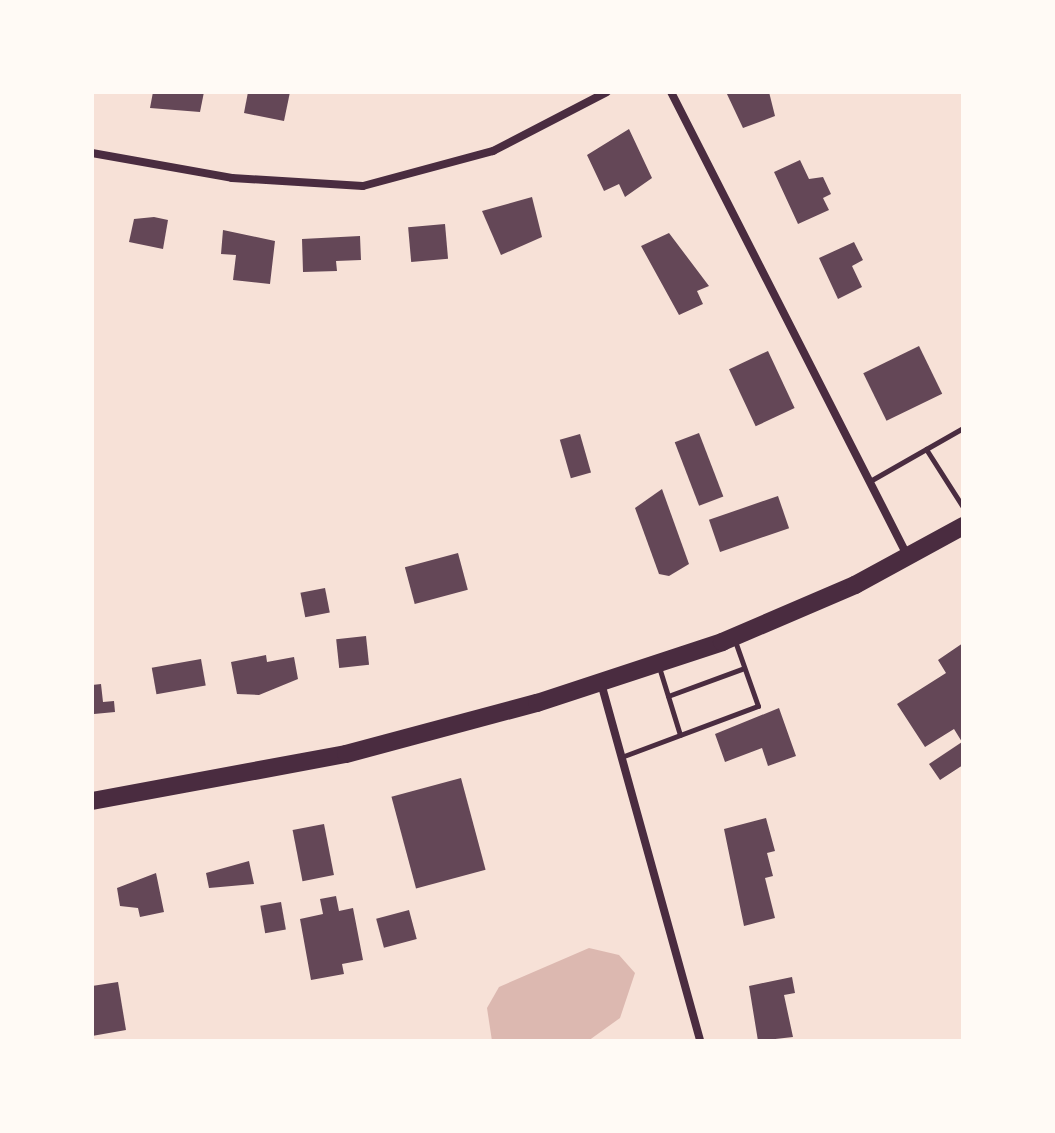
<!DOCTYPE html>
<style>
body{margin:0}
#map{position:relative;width:1055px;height:1133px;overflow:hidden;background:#f7e1d7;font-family:"Space Grotesk",sans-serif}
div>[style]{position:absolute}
.water>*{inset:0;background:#dcb8b0}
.building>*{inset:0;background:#644757;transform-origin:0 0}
.service>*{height:5px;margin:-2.5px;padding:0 2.5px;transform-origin:2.5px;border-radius:2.5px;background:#4a2c40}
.minor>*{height:8px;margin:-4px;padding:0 4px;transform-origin:4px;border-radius:4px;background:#4a2c40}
.primary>*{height:18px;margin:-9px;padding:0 9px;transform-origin:9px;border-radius:9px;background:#4a2c40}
span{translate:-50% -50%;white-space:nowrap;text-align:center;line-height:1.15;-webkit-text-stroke:7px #fffaf5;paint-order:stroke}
.frame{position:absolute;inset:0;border:94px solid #fffaf5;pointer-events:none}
</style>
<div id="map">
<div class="water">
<i style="clip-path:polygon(589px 948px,619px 955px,635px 973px,620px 1018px,588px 1041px,492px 1041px,487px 1008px,499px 987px)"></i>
</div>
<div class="building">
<i style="clip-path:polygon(153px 92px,204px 92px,200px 112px,150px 108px)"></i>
<i style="clip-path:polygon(248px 92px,290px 92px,284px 121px,244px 113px)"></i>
<i style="clip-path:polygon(726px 92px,769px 92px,775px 116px,743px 128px)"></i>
<i style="clip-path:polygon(629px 129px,652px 178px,625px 197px,619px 184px,604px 191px,587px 155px)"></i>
<i style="clip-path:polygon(800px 160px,809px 179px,823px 177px,831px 194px,823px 198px,829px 210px,798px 224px,774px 172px)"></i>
<i style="clip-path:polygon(532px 197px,542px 237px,501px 255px,482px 211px)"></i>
<i style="clip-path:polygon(154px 217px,168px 220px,163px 249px,129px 242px,134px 219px)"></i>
<i style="left:445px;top:224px;width:35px;height:37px;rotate:85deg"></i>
<i style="clip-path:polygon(223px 230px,275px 241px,270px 284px,233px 280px,236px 255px,221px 254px)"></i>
<i style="clip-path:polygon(669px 233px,709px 286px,697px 291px,703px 304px,679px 315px,641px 246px)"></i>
<i style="clip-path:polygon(360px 236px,361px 260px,336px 261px,337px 271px,303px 272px,302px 239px)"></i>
<i style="clip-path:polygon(854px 242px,863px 260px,852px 266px,862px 287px,838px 299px,819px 258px)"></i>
<i style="left:919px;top:346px;width:53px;height:62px;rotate:64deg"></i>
<i style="left:768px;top:351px;width:63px;height:43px;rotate:65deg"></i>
<i style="left:699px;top:433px;width:68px;height:26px;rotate:69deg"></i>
<i style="left:580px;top:434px;width:40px;height:21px;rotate:74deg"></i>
<i style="clip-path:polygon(662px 489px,689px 564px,669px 576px,659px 574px,635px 508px)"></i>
<i style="left:778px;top:496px;width:34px;height:73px;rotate:71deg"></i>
<i style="left:458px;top:553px;width:38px;height:55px;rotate:75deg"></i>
<i style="left:325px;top:588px;width:25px;height:25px;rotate:79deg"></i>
<i style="left:366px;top:636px;width:29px;height:30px;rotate:84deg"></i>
<i style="clip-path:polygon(963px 643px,963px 765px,940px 780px,929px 764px,962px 742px,954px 729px,925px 747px,897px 704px,946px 673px,938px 660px)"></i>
<i style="clip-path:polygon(266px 655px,267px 662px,294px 657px,298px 679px,259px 695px,237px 694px,231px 662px)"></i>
<i style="left:201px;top:659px;width:27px;height:50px;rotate:80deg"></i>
<i style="clip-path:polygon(101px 684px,103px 702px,114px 701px,115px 712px,94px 714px,92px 722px,92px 685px)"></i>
<i style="clip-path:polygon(779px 708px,796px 756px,768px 766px,762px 748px,725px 762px,715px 734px)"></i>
<i style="left:461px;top:778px;width:95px;height:72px;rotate:75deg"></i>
<i style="clip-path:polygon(766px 818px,775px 851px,767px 853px,773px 876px,765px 878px,775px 918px,744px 926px,724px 829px)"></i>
<i style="left:324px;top:824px;width:52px;height:32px;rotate:79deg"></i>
<i style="clip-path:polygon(249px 861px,254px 884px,209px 888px,206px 873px)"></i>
<i style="clip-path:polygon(156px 873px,164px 912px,140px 917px,138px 908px,120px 906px,117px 888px)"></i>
<i style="clip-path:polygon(336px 896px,339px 911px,353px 908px,363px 960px,342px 964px,344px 974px,311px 980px,300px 919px,323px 914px,320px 899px)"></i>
<i style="left:281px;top:902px;width:28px;height:21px;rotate:80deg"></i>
<i style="left:409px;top:910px;width:30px;height:34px;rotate:75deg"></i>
<i style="clip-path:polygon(792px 977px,795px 993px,784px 995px,793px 1037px,758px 1041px,749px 986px)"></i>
<i style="clip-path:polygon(118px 982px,126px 1030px,92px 1036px,92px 986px)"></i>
</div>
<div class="service">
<i style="left:926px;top:449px;width:69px;rotate:57.5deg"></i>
<i style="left:870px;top:481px;width:107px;rotate:-29.7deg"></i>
<i style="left:659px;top:667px;width:71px;rotate:72.8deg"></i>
<i style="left:668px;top:696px;width:81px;rotate:-20.2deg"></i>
<i style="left:624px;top:756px;width:143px;rotate:-20.5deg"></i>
<i style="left:758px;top:706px;width:69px;rotate:-109.5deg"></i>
</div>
<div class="minor">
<i style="left:671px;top:92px;width:522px;rotate:62.99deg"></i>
<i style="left:92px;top:153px;width:142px;rotate:10.1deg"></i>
<i style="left:232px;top:178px;width:131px;rotate:3.5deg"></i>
<i style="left:363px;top:186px;width:135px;rotate:-15.1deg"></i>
<i style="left:493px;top:151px;width:128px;rotate:-27.4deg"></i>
<i style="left:601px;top:683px;width:371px;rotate:74.5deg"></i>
</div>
<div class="primary">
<i style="left:92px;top:801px;width:258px;rotate:-10.5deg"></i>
<i style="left:346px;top:754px;width:198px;rotate:-15deg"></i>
<i style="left:537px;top:703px;width:195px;rotate:-18.2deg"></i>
<i style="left:722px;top:642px;width:145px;rotate:-23.2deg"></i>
<i style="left:855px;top:585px;width:123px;rotate:-28.6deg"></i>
</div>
<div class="frame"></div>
</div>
